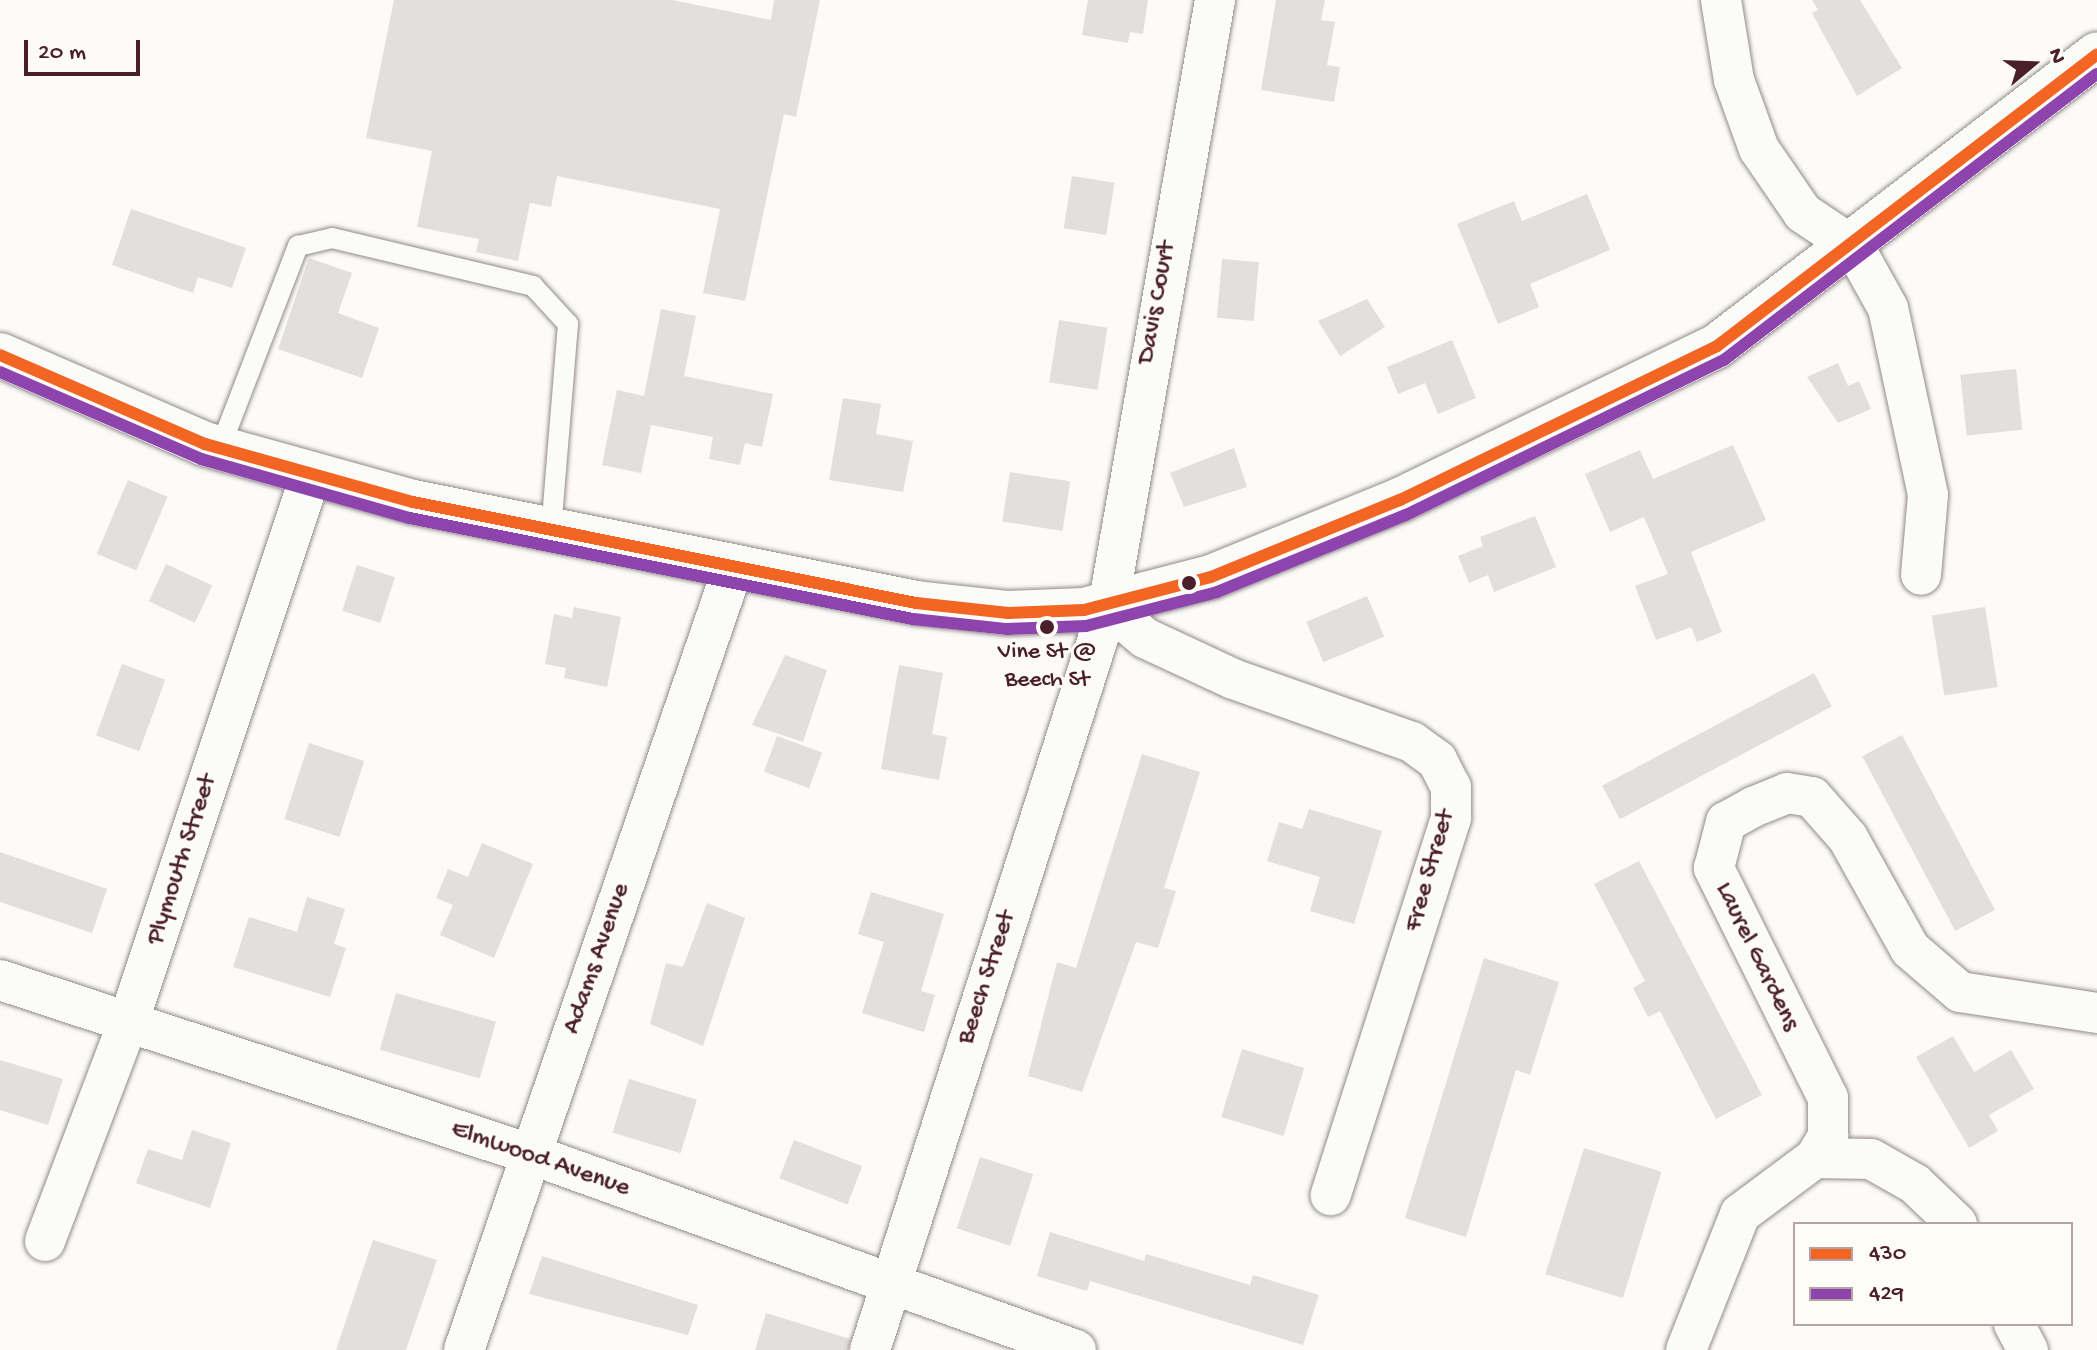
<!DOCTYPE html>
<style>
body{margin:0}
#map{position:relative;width:2097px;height:1350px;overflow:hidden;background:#fcfbf8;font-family:"Gochi Hand",sans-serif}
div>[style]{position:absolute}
.building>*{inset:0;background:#e2dfde;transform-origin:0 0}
.roads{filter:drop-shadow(0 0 2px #928a8b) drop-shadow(0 0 2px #928a8b)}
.service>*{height:20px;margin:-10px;padding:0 10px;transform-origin:10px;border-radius:10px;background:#fbfbf9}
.minor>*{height:40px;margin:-20px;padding:0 20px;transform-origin:20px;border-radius:20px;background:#fbfbf9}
.tertiary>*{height:44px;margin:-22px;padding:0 22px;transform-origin:22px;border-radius:22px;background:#fbfbf9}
.bus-1>*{height:12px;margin:-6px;padding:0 6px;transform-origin:6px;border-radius:6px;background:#f26522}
.bus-2>*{height:12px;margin:-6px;padding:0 6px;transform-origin:6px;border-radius:6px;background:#8e44ad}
.dots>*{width:22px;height:22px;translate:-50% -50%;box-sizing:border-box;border:4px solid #fdfcf7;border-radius:50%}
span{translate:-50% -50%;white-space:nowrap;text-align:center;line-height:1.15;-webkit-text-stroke:6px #fdfcf7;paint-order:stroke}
.bus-label{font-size:24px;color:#4a1f2b}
.street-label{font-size:26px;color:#4a1f2b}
.legend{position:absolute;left:1793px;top:1222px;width:280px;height:104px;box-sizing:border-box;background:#fdfcf7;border:2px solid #b5a4a5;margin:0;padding:10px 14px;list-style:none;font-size:24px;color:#4a1f2b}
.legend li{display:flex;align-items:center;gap:16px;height:40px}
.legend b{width:40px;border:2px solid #b5a4a5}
.north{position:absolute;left:1993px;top:24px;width:80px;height:80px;-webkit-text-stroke:6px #fdfcf7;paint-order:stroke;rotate:71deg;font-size:22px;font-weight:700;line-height:32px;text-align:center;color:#4a1f2b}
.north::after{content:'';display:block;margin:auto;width:28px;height:36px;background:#4a1f2b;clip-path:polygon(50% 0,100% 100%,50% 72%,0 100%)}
.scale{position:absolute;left:24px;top:40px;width:116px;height:36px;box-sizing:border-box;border:4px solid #4a1f2b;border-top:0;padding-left:10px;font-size:24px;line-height:28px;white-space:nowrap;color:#4a1f2b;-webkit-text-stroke:6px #fdfcf7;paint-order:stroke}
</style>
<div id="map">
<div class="building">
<i style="clip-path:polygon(394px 0,672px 0,771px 20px,774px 0,820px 0,796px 117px,784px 114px,745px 301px,703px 293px,720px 209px,557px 176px,551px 207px,530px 203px,518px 261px,476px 252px,479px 239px,417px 227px,432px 151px,366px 138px)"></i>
<i style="clip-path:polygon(1088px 0,1148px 0,1143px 34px,1130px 32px,1128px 43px,1082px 35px)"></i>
<i style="clip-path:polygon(1276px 0,1325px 0,1321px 20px,1335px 22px,1327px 65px,1340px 67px,1334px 102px,1261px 90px)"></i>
<i style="clip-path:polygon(1812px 0,1860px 0,1902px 68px,1857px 96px,1812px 13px,1818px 10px)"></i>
<i style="left:1072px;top:176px;width:43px;height:53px;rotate:9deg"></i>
<i style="clip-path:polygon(1587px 194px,1610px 250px,1530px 284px,1539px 307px,1498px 324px,1457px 224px,1514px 201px,1522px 221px)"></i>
<i style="clip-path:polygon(131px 209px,246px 248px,232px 288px,198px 277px,193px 293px,112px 265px)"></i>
<i style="clip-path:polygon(309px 258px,352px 273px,338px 313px,379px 328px,362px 378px,278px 349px)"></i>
<i style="left:1222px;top:259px;width:37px;height:59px;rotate:5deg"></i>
<i style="clip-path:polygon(1367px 299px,1385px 327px,1340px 356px,1318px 321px)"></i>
<i style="clip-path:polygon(661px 309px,696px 316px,684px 376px,773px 394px,762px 447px,745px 443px,740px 465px,709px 459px,713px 437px,651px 425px,641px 473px,602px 465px,617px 390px,644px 396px)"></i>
<i style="left:1059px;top:320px;width:49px;height:63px;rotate:9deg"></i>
<i style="clip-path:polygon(1452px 340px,1476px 398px,1438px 414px,1425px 383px,1398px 394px,1387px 367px)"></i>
<i style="clip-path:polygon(1838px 363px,1848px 386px,1859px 381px,1871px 409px,1838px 423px,1807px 377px)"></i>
<i style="left:2016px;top:369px;width:61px;height:56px;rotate:84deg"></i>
<i style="clip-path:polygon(843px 398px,881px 404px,876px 434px,913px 441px,903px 492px,829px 480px)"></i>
<i style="clip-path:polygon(1733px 445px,1766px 520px,1691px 552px,1722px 632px,1697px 642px,1691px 627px,1656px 640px,1635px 586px,1668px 574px,1644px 517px,1610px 532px,1585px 474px,1640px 450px,1653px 479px)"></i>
<i style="clip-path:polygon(1234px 448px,1247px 487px,1184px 507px,1170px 473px)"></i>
<i style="left:1010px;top:472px;width:61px;height:50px;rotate:9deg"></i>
<i style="left:128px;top:480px;width:43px;height:80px;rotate:23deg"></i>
<i style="clip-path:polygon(1535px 516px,1556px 567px,1494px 592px,1488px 575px,1469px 583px,1458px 556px,1483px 546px,1480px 537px)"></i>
<i style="left:166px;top:564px;width:51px;height:41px;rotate:25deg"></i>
<i style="left:357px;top:565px;width:40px;height:48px;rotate:18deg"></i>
<i style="left:1367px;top:596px;width:44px;height:66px;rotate:67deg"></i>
<i style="clip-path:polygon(574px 607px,621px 617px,607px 687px,564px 678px,566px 668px,545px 664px,554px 614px,572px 618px)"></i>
<i style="left:1985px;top:607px;width:81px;height:54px;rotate:81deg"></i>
<i style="clip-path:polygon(785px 655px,827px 670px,803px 742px,752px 725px)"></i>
<i style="left:122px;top:664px;width:46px;height:76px;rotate:20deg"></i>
<i style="clip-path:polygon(899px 665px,943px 673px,932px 734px,947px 737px,939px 780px,881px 769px)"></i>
<i style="left:1814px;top:673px;width:38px;height:240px;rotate:62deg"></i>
<i style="left:1902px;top:735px;width:198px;height:45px;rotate:62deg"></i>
<i style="left:777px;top:736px;width:48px;height:38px;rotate:20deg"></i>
<i style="left:309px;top:743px;width:58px;height:80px;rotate:18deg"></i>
<i style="clip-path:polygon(1142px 754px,1200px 772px,1164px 888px,1176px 891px,1158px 948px,1136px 942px,1082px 1092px,1028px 1076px,1057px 962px,1076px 968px)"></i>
<i style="clip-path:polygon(1309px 809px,1382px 831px,1354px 924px,1310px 911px,1320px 877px,1267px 861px,1279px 822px,1302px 829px)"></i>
<i style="clip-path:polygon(482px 843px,533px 864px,494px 958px,440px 935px,453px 905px,436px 898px,448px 869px,468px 877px)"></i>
<i style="clip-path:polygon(0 852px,107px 889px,92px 933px,0 902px)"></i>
<i style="clip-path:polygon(1639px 861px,1762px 1095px,1716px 1119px,1660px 1011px,1648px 1017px,1633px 988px,1645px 981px,1594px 884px)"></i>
<i style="clip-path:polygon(871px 892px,944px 914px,921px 991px,935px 995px,924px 1032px,862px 1013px,884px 942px,858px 934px)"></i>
<i style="clip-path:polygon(307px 897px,345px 909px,334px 944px,346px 948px,330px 997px,233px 967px,249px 917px,297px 932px)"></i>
<i style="clip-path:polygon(707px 903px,745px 918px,703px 1046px,650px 1024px,666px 963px,683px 967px)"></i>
<i style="clip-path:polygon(1484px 958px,1559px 982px,1530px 1075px,1516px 1070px,1466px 1237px,1405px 1218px)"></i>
<i style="left:396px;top:993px;width:104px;height:59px;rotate:16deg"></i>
<i style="clip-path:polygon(1953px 1036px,1974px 1072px,2011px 1050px,2034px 1089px,1989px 1115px,1998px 1131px,1969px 1148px,1916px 1057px)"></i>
<i style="left:1242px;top:1049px;width:65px;height:71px;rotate:17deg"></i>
<i style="clip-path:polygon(0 1060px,63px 1079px,48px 1125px,0 1110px)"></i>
<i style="left:629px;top:1079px;width:71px;height:56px;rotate:17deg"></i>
<i style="clip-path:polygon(192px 1130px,231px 1143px,210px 1208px,136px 1183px,148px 1149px,182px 1160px)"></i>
<i style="left:794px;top:1140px;width:73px;height:41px;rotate:21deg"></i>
<i style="left:1584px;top:1148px;width:81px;height:132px;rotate:17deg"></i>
<i style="left:980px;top:1157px;width:56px;height:75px;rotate:18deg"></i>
<i style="clip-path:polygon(1050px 1232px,1144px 1261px,1146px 1254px,1250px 1285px,1253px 1275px,1319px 1295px,1303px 1345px,1090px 1281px,1087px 1291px,1037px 1276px)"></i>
<i style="clip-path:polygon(373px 1240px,437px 1260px,406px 1350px,336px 1350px)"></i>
<i style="clip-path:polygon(542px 1256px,698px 1305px,688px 1335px,529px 1294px)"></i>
<i style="clip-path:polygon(766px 1313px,850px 1339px,848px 1350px,755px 1350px)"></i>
</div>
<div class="roads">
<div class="service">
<i style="left:220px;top:448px;width:217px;rotate:-68.9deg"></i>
<i style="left:298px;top:246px;width:35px;rotate:-13deg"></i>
<i style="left:332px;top:238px;width:207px;rotate:13.4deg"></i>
<i style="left:533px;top:286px;width:52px;rotate:47.4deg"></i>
<i style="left:568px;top:324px;width:208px;rotate:94.7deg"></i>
</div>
<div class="minor">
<i style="left:1721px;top:0;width:81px;rotate:80.8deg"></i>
<i style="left:1734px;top:80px;width:73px;rotate:70.1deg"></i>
<i style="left:1759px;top:149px;width:78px;rotate:55.5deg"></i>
<i style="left:1803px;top:213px;width:61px;rotate:33.7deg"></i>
<i style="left:1854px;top:247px;width:70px;rotate:60.9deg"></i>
<i style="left:1888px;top:308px;width:191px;rotate:77.9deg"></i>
<i style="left:1928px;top:495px;width:80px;rotate:95deg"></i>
<i style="left:1108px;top:607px;width:48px;rotate:40deg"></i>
<i style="left:1145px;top:638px;width:97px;rotate:25deg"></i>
<i style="left:1233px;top:679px;width:190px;rotate:19.4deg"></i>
<i style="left:1412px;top:742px;width:31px;rotate:36deg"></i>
<i style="left:1437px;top:760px;width:30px;rotate:63deg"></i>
<i style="left:1451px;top:787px;width:31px;rotate:90deg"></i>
<i style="left:1451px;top:818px;width:396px;rotate:107.7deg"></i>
<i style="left:0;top:980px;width:558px;rotate:18.18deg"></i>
<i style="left:530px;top:1154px;width:580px;rotate:19.75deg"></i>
<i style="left:1815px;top:1158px;width:26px;rotate:-59deg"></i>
<i style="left:1828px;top:1136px;width:38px;rotate:-90deg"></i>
<i style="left:1828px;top:1098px;width:257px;rotate:-116.4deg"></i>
<i style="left:1714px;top:868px;width:48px;rotate:-75.4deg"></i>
<i style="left:1726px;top:822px;width:31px;rotate:-29deg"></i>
<i style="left:1753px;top:807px;width:37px;rotate:-22deg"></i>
<i style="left:1787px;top:793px;width:25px;rotate:9deg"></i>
<i style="left:1812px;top:797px;width:55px;rotate:48.7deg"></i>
<i style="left:1848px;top:838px;width:127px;rotate:60.8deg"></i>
<i style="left:1910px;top:949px;width:66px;rotate:40.7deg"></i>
<i style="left:1960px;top:992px;width:139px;rotate:8.7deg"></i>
<i style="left:45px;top:1241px;width:233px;rotate:-69.2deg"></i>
<i style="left:128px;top:1023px;width:579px;rotate:-71.57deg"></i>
<i style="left:2014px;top:1324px;width:30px;rotate:62deg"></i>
<i style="left:464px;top:1350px;width:827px;rotate:-71.02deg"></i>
<i style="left:870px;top:1350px;width:780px;rotate:-72.24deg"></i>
<i style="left:1108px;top:607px;width:616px;rotate:-80deg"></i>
<i style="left:1686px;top:1350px;width:146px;rotate:-68.3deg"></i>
<i style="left:1740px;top:1214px;width:94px;rotate:-36.7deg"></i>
<i style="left:1815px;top:1158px;width:56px;rotate:1deg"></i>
<i style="left:1871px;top:1159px;width:51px;rotate:29.6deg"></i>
<i style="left:1915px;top:1184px;width:58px;rotate:43.6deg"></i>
</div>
<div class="tertiary">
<i style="left:0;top:355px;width:223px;rotate:23.5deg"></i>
<i style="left:205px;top:444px;width:216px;rotate:15.6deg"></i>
<i style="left:413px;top:502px;width:513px;rotate:11.35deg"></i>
<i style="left:916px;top:603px;width:93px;rotate:6.2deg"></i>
<i style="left:1008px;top:613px;width:76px;rotate:-2.3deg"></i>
<i style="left:1084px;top:610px;width:131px;rotate:-14.6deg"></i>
<i style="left:1211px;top:577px;width:204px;rotate:-22.2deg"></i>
<i style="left:1400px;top:500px;width:352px;rotate:-25.9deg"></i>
<i style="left:1717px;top:346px;width:479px;rotate:-37.5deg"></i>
</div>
</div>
<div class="bus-1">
<i style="left:0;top:355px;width:223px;rotate:23.5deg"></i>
<i style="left:205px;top:444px;width:216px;rotate:15.6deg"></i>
<i style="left:413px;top:502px;width:513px;rotate:11.35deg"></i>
<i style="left:916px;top:603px;width:93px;rotate:6.2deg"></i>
<i style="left:1008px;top:613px;width:76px;rotate:-2.3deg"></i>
<i style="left:1084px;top:610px;width:131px;rotate:-14.6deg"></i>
<i style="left:1211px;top:577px;width:204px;rotate:-22.2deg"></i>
<i style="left:1400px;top:500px;width:352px;rotate:-25.9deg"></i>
<i style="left:1717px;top:346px;width:479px;rotate:-37.5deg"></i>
</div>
<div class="bus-2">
<i style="left:0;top:372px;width:219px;rotate:23.4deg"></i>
<i style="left:201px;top:459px;width:217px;rotate:15.8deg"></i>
<i style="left:410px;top:518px;width:513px;rotate:11.35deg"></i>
<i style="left:913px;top:619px;width:95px;rotate:6.1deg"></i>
<i style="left:1007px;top:629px;width:79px;rotate:-2.2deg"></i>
<i style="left:1086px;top:626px;width:135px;rotate:-14.5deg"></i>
<i style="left:1217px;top:592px;width:204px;rotate:-22.2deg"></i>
<i style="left:1406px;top:515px;width:354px;rotate:-26deg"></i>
<i style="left:1724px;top:360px;width:470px;rotate:-37.5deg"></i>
</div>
<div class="dots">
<i style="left:1189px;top:583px;background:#4a1f2b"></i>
<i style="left:1047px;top:627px;background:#4a1f2b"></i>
</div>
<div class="bus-label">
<span style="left:1047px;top:667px">Vine St @<br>Beech St</span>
</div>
<div class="street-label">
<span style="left:1158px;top:303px;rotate:-80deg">Davis Court</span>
<span style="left:183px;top:860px;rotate:-72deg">Plymouth Street</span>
<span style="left:1431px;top:871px;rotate:-74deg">Free Street</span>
<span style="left:1756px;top:957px;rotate:64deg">Laurel Gardens</span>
<span style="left:598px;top:959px;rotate:-71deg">Adams Avenue</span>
<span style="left:988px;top:978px;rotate:-72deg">Beech Street</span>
<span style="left:540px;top:1160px;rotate:19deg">Elmwood Avenue</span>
</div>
<ul class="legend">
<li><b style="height:10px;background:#f26522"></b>430</li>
<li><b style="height:10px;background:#8e44ad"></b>429</li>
</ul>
<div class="north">N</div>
<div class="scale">20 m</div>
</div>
